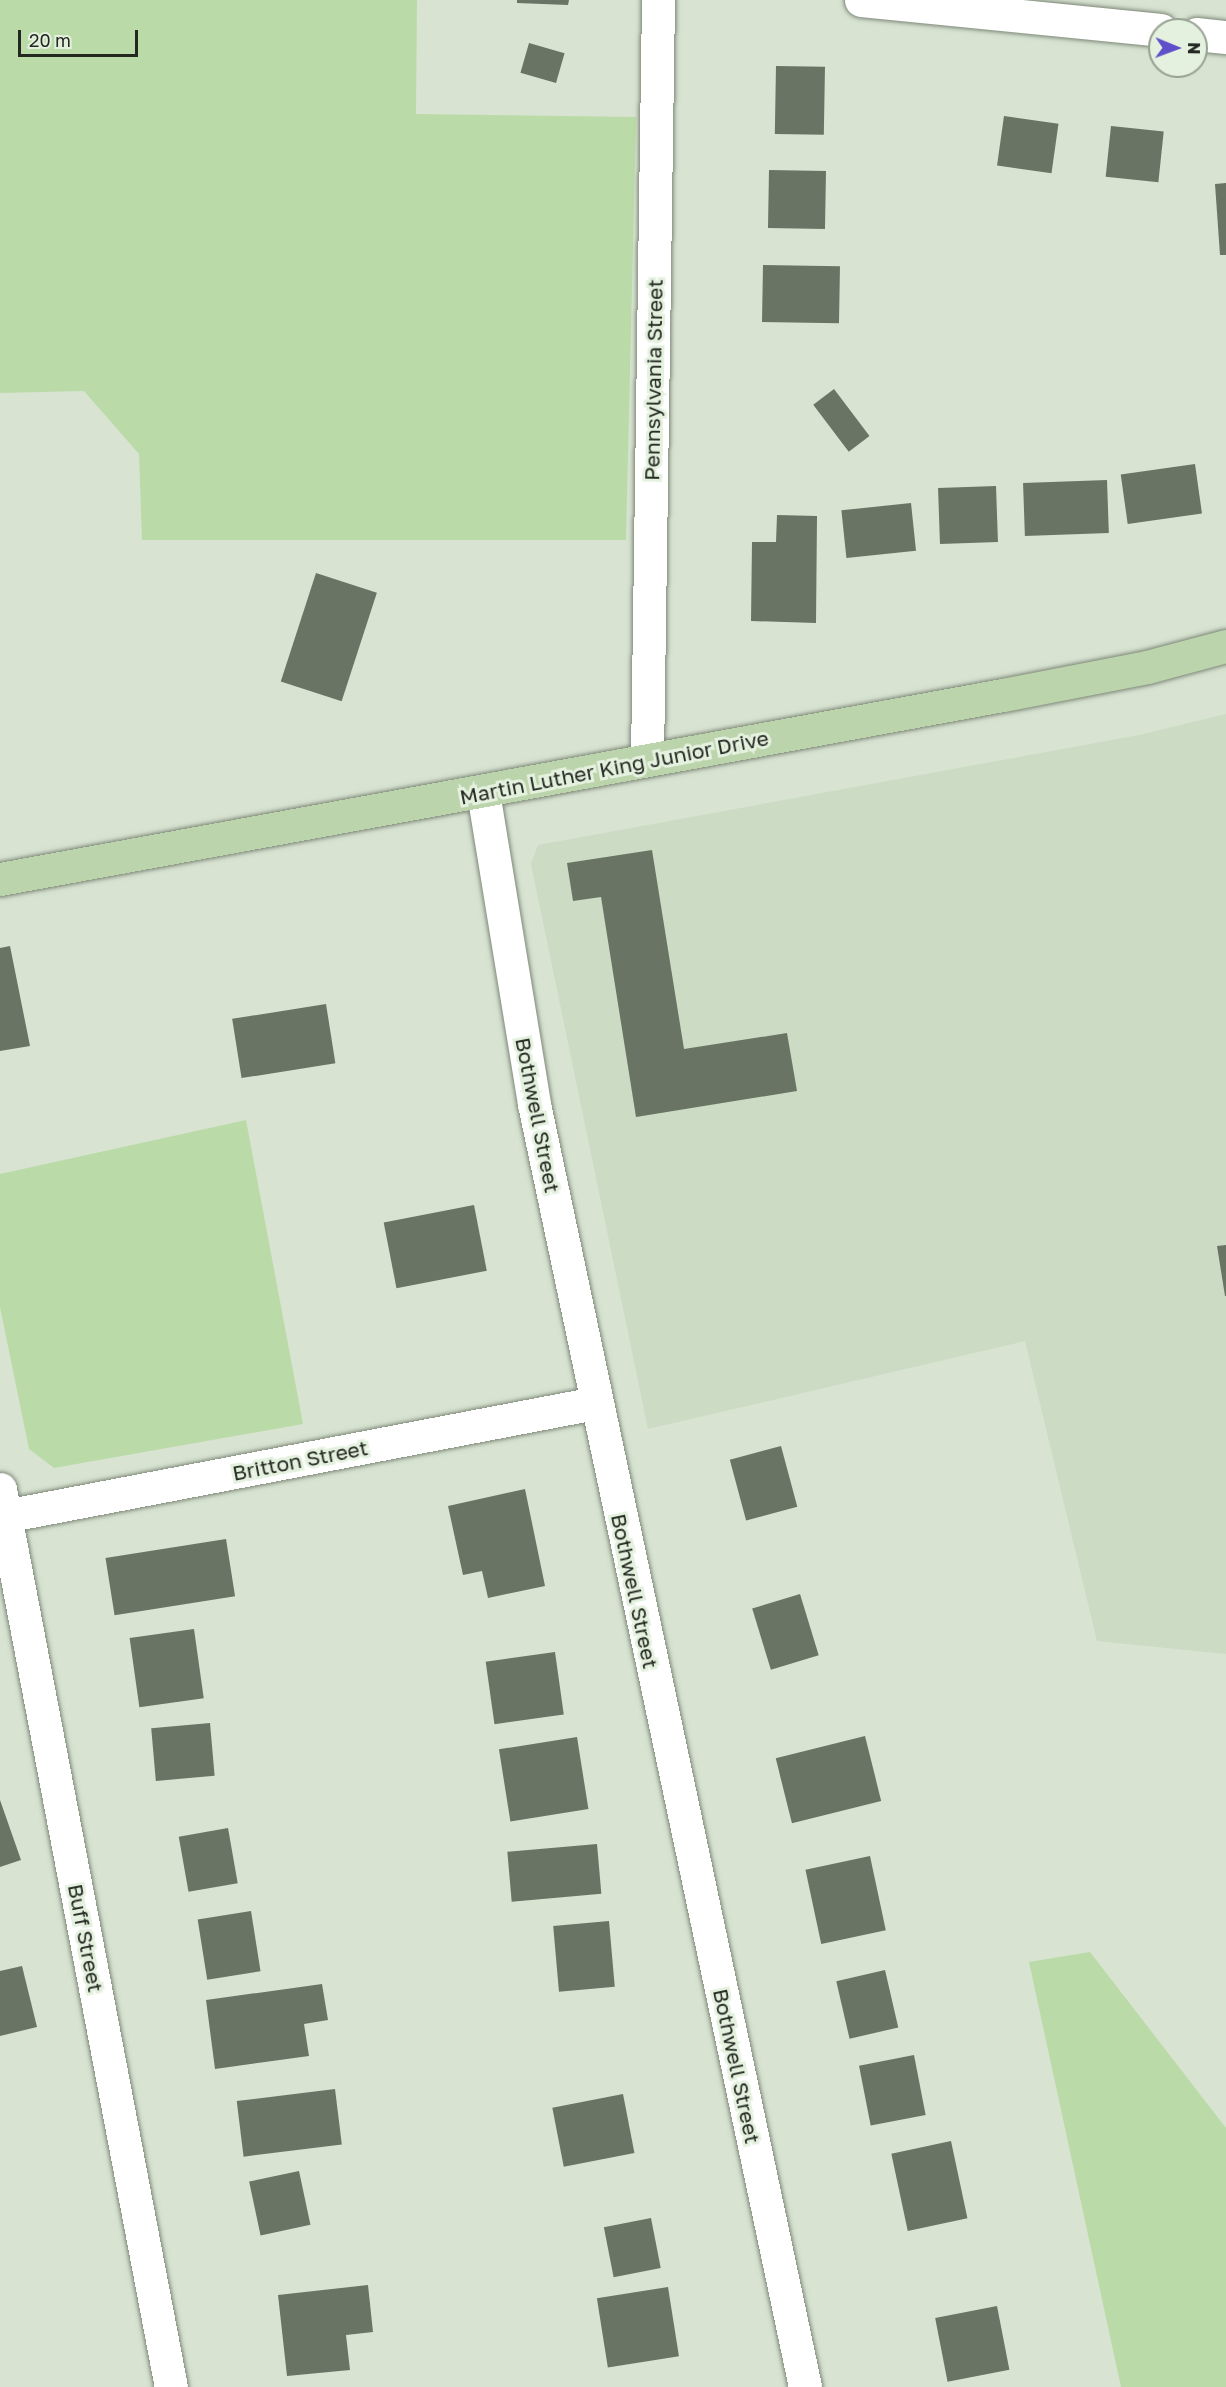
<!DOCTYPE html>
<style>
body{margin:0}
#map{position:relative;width:1226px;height:2387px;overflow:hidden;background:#d8e3d2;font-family:"Golos Text",sans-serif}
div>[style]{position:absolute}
.built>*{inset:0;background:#ccdbc3}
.green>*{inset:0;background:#badba7}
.building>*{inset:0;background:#6a7464;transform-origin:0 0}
.roads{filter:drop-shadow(0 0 2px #7e8878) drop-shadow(0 0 2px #7e8878)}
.minor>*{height:33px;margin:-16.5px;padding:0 16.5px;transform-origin:16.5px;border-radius:16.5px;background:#fff}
.major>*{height:33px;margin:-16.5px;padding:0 16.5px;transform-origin:16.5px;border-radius:16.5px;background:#bcd4ac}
span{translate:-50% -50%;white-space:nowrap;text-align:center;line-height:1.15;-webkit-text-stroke:6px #e5f1df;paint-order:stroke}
.street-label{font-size:21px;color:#232821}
.north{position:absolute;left:1148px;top:18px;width:60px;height:60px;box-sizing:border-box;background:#e5f1df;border:2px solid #97a193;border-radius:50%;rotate:91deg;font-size:16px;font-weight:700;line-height:24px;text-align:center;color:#232821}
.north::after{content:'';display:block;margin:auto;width:21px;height:27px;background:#5f4fc8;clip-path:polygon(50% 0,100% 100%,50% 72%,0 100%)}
.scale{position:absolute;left:18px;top:30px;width:120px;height:27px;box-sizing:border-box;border:3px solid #232821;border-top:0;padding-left:8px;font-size:18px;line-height:21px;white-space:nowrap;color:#232821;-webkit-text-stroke:4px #e5f1df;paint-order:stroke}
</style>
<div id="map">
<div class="built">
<i style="clip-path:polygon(1226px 714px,1226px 1654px,1097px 1641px,1025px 1341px,648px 1429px,531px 864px,538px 845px,1139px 735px)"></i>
</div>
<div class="green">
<i style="clip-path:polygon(0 0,417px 0,416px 114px,636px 117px,626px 540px,142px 540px,139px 454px,84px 391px,0 393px)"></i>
<i style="clip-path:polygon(246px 1120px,303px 1424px,54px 1468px,29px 1449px,0 1307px,0 1174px)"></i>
<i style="clip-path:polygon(1090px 1952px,1226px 2128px,1226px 2387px,1121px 2387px,1029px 1962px)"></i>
</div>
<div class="building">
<i style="clip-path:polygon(517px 0,569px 0,568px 5px,517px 3px)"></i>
<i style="left:529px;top:43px;width:37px;height:31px;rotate:16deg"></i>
<i style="left:776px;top:66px;width:49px;height:68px;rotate:1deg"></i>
<i style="left:1004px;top:116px;width:55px;height:50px;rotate:8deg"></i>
<i style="left:1111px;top:126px;width:53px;height:51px;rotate:6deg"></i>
<i style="left:769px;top:170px;width:57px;height:58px;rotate:1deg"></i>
<i style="clip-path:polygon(1226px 183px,1226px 255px,1220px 255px,1215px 184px)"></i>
<i style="left:763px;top:265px;width:77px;height:57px;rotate:1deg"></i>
<i style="left:834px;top:389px;width:59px;height:26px;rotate:53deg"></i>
<i style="left:1195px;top:464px;width:50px;height:75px;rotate:82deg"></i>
<i style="left:1107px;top:480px;width:53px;height:84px;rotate:88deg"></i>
<i style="left:996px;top:486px;width:56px;height:58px;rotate:88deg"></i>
<i style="left:911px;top:503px;width:48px;height:70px;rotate:84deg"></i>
<i style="clip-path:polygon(777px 515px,817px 516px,816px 623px,751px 621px,752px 542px,776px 542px)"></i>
<i style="left:316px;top:573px;width:64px;height:114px;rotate:18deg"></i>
<i style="clip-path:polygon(652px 850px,684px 1049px,787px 1033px,797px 1091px,636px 1117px,601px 897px,573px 901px,567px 863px)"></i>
<i style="clip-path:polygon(10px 946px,30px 1046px,0 1051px,0 948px)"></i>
<i style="left:326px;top:1004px;width:60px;height:95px;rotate:81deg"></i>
<i style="left:474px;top:1205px;width:67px;height:92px;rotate:79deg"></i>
<i style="clip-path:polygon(1226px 1245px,1226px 1296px,1225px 1296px,1217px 1246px)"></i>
<i style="left:781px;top:1446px;width:63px;height:53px;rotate:75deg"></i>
<i style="clip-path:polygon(525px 1489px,545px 1586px,488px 1598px,482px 1571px,463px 1575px,448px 1506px)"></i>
<i style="left:226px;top:1539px;width:58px;height:122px;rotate:81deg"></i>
<i style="left:800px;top:1594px;width:64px;height:50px;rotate:73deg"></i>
<i style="left:194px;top:1629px;width:70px;height:65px;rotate:82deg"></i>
<i style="left:555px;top:1652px;width:63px;height:70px;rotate:82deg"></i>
<i style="left:210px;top:1723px;width:53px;height:59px;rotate:85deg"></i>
<i style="left:865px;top:1736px;width:67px;height:92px;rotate:76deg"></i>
<i style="left:577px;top:1737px;width:73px;height:79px;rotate:81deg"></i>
<i style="clip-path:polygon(0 1800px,21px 1860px,0 1867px)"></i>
<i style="left:228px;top:1828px;width:56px;height:50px;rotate:80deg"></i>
<i style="left:597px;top:1844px;width:50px;height:90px;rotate:85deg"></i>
<i style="left:870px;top:1856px;width:76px;height:66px;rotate:78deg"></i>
<i style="left:251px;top:1911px;width:61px;height:54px;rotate:81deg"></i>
<i style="left:609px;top:1921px;width:66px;height:56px;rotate:85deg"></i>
<i style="clip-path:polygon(22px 1966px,37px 2027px,0 2036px,0 1971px)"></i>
<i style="left:885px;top:1970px;width:59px;height:50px;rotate:77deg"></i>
<i style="clip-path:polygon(322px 1984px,328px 2020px,304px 2024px,309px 2056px,215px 2069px,206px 2000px)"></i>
<i style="left:914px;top:2055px;width:61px;height:56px;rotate:79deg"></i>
<i style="left:335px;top:2089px;width:56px;height:99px;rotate:83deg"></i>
<i style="left:623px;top:2094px;width:60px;height:72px;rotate:79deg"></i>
<i style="left:951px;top:2141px;width:79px;height:61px;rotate:78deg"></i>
<i style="left:299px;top:2171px;width:55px;height:51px;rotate:78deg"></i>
<i style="left:651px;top:2218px;width:51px;height:48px;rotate:79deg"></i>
<i style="clip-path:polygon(368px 2285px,373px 2332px,346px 2335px,350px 2370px,287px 2376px,278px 2295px)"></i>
<i style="left:668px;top:2287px;width:70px;height:72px;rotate:81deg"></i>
<i style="left:997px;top:2306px;width:65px;height:63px;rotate:79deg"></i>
</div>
<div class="roads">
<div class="minor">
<i style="left:861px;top:0;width:301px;rotate:5.7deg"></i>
<i style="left:1196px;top:34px;width:30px;rotate:6deg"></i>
<i style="left:647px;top:759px;width:759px;rotate:-89.17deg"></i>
<i style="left:483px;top:792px;width:316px;rotate:80.7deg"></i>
<i style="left:534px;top:1104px;width:1311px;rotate:78.07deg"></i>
<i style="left:0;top:1489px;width:914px;rotate:79.22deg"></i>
<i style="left:5px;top:1516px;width:601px;rotate:-10.84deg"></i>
</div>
<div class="major">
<i style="left:0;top:879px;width:1020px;rotate:-10.4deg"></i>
<i style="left:1003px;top:695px;width:147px;rotate:-11deg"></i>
<i style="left:1147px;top:667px;width:82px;rotate:-14.9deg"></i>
</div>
</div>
<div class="street-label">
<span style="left:653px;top:380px;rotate:-89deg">Pennsylvania Street</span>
<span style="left:614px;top:767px;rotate:-11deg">Martin Luther King Junior Drive</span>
<span style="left:538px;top:1115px;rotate:79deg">Bothwell Street</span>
<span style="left:300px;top:1460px;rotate:-11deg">Britton Street</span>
<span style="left:635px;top:1591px;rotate:78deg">Bothwell Street</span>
<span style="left:86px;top:1938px;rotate:79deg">Buff Street</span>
<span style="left:737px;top:2066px;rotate:78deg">Bothwell Street</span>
</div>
<div class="north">N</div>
<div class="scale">20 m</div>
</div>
